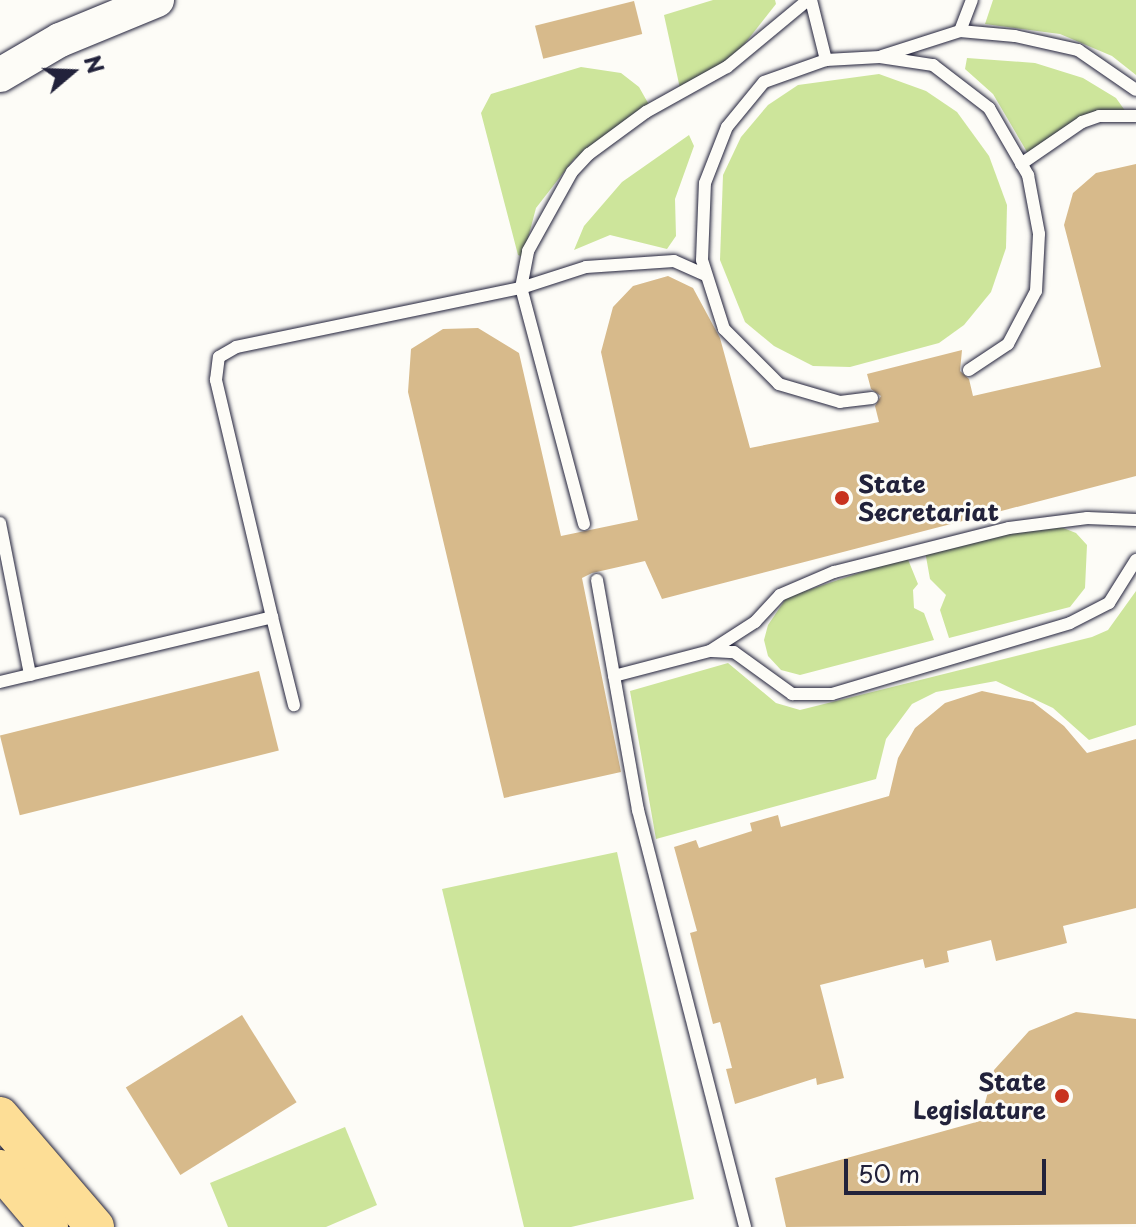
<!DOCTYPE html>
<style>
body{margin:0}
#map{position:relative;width:1136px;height:1227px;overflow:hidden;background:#fdfcf7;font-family:"Playpen Sans",sans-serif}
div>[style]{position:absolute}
.green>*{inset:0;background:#cde59b}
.building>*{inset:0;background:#d7ba8b;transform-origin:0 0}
.roads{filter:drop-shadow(0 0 2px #22223b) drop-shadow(0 0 2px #22223b)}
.lane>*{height:12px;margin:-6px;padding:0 6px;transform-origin:6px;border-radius:6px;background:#fdfcf7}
.secondary>*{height:34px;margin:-17px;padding:0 17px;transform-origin:17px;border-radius:17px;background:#fdfcf7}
.primary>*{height:38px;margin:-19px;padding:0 19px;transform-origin:19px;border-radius:19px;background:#fdde96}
.dots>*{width:22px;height:22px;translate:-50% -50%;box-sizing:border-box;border:4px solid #fdfcf7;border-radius:50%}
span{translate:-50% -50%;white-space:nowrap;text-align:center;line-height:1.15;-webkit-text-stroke:6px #fdfcf7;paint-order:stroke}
.poi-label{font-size:24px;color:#22223b;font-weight:700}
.left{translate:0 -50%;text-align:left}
.right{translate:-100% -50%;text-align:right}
.north{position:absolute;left:32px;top:32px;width:80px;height:80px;-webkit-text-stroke:6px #fdfcf7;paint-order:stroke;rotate:71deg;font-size:22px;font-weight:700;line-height:32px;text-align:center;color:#22223b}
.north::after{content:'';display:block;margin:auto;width:28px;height:36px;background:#22223b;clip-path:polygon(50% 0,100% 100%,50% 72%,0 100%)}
.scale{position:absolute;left:844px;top:1159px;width:202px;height:36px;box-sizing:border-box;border:4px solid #22223b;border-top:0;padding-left:10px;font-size:24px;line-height:28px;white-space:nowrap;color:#22223b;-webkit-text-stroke:6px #fdfcf7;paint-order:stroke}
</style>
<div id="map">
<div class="green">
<i style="clip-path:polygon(713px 0,775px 0,776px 4px,731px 61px,681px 93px,664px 15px)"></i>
<i style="clip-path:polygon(993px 0,1136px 0,1136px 75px,1112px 56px,1060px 34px,985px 24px)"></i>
<i style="clip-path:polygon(967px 58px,1035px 63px,1083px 78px,1116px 98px,1126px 112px,1078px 124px,1030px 157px,993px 94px,965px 69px)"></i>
<i style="clip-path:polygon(581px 67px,621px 73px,639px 87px,652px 110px,574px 159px,536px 208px,523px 257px,518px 255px,481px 113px,491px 94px)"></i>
<i style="clip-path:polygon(879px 74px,926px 91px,957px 112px,989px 156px,1007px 205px,1006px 248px,991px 292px,964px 325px,939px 343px,850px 367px,813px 366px,774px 346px,745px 322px,720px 260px,723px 175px,741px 137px,768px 105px,798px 85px)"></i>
<i style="clip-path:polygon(689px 135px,694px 146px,675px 199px,676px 236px,667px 249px,610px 235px,574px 250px,584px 226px,622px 182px)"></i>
<i style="clip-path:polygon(1053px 524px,1076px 533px,1087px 545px,1085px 588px,1070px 607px,949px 638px,940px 610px,946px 595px,930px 579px,925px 551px)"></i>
<i style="clip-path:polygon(907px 557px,918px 584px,913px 590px,914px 608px,924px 613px,934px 640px,800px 675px,781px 670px,768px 656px,764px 640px,768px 625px,787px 597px)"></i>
<i style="clip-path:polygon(1136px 591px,1136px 725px,1089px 740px,1053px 708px,996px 681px,936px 692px,912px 704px,886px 739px,876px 779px,656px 839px,630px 691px,728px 663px,776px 703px,800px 710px,1092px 637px,1108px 630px)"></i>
<i style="clip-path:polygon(617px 852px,694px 1199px,571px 1227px,524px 1227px,442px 889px)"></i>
<i style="clip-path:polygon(345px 1127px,377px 1205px,326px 1227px,228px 1227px,210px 1183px)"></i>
</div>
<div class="building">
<i style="left:634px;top:1px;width:34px;height:102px;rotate:76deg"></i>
<i style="clip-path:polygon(1136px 164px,1136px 476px,662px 599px,645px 561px,592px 573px,582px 578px,621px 772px,504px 798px,408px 392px,411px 349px,443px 329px,478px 328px,519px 353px,561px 536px,638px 520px,601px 352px,613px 307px,633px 286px,668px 276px,693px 288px,720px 338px,750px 448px,879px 422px,875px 406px,881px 396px,871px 389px,867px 374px,962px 350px,960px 371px,969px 379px,973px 396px,1101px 367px,1064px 225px,1073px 193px,1096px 173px)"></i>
<i style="left:259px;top:671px;width:82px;height:267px;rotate:76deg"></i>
<i style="clip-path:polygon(982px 691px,1033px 702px,1064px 726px,1087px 753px,1136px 739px,1136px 908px,1063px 926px,1067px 943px,996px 961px,991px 940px,947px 951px,949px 962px,925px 968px,923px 959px,820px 985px,844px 1078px,817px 1085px,816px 1078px,735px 1104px,726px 1069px,732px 1068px,720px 1022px,713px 1024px,690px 933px,697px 931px,674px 847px,696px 840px,699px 848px,752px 831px,750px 823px,778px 815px,781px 827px,889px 796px,898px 758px,915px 728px,945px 703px)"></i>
<i style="clip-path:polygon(1076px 1012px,1136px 1019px,1136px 1224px,786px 1227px,775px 1178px,980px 1121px,994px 1070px,1029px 1031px)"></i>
<i style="left:242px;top:1015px;width:103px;height:137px;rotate:58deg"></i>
</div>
<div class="roads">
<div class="lane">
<i style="left:811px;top:0;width:62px;rotate:76deg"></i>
<i style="left:960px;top:31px;width:33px;rotate:-69deg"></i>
<i style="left:882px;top:56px;width:82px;rotate:-17.8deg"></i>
<i style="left:960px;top:31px;width:55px;rotate:5.2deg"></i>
<i style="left:1015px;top:36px;width:65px;rotate:12.5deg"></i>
<i style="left:1078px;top:50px;width:70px;rotate:34.6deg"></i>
<i style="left:1021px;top:164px;width:74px;rotate:-34.5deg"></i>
<i style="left:1082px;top:122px;width:18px;rotate:-19deg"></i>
<i style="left:1099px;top:116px;width:37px"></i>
<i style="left:872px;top:398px;width:32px;rotate:173deg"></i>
<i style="left:840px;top:402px;width:64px;rotate:-163.6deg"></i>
<i style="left:779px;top:384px;width:78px;rotate:-135deg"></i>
<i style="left:724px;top:329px;width:72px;rotate:-107.7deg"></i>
<i style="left:702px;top:260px;width:77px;rotate:-87.8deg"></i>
<i style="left:705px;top:183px;width:60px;rotate:-68.6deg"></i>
<i style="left:727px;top:127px;width:58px;rotate:-50.6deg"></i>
<i style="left:764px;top:82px;width:66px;rotate:-19.5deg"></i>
<i style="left:826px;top:60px;width:54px;rotate:-3.2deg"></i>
<i style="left:880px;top:57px;width:54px;rotate:8.6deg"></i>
<i style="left:933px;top:65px;width:71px;rotate:37.5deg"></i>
<i style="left:989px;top:108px;width:78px;rotate:59.8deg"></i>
<i style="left:1028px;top:175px;width:60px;rotate:79.4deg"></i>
<i style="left:1039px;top:234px;width:57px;rotate:93deg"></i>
<i style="left:1036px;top:291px;width:60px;rotate:117.8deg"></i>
<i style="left:1008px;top:344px;width:47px;rotate:146.3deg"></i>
<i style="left:0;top:523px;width:155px;rotate:78.8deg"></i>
<i style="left:584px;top:524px;width:244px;rotate:-104.9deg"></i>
<i style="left:521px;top:288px;width:38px;rotate:-79deg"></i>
<i style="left:528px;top:251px;width:90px;rotate:-60.9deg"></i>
<i style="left:572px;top:172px;width:25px;rotate:-47deg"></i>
<i style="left:589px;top:154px;width:71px;rotate:-36.4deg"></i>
<i style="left:646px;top:112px;width:93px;rotate:-29.1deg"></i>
<i style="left:727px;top:67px;width:105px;rotate:-39.6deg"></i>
<i style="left:597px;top:580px;width:234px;rotate:79.9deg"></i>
<i style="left:638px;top:810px;width:431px;rotate:75.6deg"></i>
<i style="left:272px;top:617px;width:91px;rotate:76deg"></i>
<i style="left:712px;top:651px;width:22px;rotate:3deg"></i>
<i style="left:734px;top:652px;width:72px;rotate:35.9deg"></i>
<i style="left:792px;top:694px;width:40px"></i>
<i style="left:832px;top:694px;width:248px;rotate:-16.6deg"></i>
<i style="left:1070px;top:623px;width:44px;rotate:-27.1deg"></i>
<i style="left:1109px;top:603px;width:51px;rotate:-57.9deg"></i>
<i style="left:614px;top:676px;width:99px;rotate:-14.6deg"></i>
<i style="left:710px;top:651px;width:54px;rotate:-32.8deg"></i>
<i style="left:755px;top:622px;width:37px;rotate:-47deg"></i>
<i style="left:780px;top:595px;width:59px;rotate:-23.1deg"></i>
<i style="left:834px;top:572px;width:180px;rotate:-14.1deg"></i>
<i style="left:1009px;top:528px;width:79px;rotate:-7.3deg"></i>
<i style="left:1087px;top:518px;width:49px;rotate:2.3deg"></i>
<i style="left:0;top:682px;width:280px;rotate:-13.4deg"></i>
<i style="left:272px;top:617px;width:244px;rotate:-103.3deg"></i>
<i style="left:216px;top:380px;width:23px;rotate:-83deg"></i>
<i style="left:219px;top:357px;width:20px;rotate:-30deg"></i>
<i style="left:236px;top:347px;width:291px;rotate:-11.7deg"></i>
<i style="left:521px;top:288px;width:68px;rotate:-17.9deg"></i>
<i style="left:586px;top:267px;width:88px;rotate:-3.9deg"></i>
<i style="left:674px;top:261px;width:35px;rotate:24deg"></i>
</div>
<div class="secondary">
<i style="left:0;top:75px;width:69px;rotate:-30.3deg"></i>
<i style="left:60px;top:40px;width:105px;rotate:-22.4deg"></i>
</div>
<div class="primary">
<i style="left:0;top:1116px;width:146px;rotate:49.4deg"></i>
<i style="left:0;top:1169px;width:76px;rotate:49.8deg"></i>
</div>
</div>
<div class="dots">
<i style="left:842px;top:498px;background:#c8321e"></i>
<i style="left:1062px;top:1096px;background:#c8321e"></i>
</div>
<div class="poi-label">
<span class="left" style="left:858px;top:498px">State<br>Secretariat</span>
<span class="right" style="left:1046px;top:1096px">State<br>Legislature</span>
</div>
<div class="north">N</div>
<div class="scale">50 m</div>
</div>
